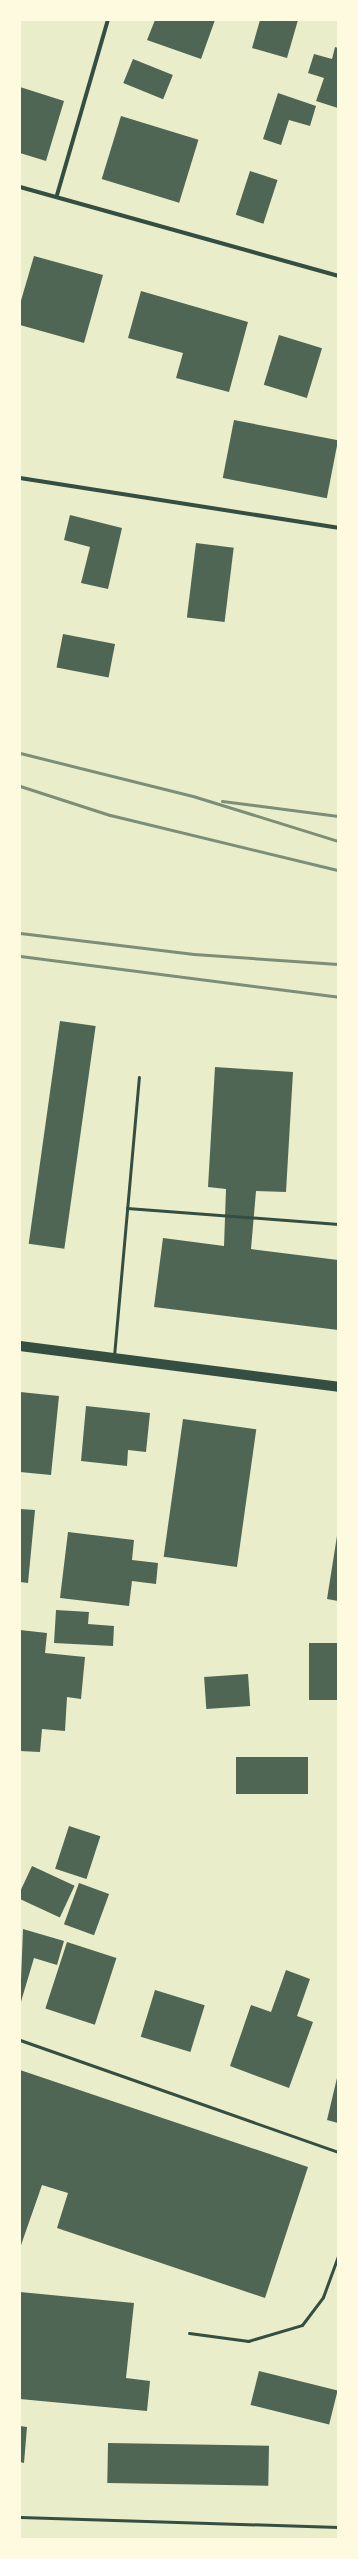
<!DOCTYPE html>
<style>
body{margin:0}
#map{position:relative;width:358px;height:2559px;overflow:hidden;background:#e9edc9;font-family:"Golos Text",sans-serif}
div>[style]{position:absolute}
.building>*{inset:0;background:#4f6655;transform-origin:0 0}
.service>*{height:3px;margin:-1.5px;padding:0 1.5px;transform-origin:1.5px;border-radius:1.5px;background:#344e41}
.minor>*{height:4px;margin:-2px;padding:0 2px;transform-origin:2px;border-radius:2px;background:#344e41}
.primary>*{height:10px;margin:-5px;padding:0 5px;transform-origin:5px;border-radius:5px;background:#344e41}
.rail>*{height:3px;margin:-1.5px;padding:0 1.5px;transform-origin:1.5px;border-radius:1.5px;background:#7c8e77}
span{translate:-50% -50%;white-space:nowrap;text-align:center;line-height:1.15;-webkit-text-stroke:4px #fefae0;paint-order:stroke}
.frame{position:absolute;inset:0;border:21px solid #fefae0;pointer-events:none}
</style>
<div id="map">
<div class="building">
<i style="clip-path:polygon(155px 20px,215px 20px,201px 59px,147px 40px)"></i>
<i style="clip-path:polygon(260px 20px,298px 20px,287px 58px,252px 48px)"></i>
<i style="clip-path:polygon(335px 47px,338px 48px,338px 108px,316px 101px,324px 78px,308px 73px,314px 54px,332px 59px)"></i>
<i style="left:133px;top:59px;width:43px;height:26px;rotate:22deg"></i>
<i style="clip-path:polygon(20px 87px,64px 101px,46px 161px,20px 153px)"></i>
<i style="clip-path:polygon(278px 93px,316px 106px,310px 126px,289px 120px,281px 145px,263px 139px)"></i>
<i style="left:121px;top:116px;width:81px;height:66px;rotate:17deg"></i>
<i style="left:250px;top:171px;width:29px;height:46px;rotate:18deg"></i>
<i style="clip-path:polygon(34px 256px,103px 275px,84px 343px,20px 325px,20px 304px)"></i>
<i style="clip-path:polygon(141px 291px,248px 322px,229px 392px,176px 378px,183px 353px,128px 338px)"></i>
<i style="left:279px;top:335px;width:45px;height:52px;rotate:17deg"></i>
<i style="left:234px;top:420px;width:106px;height:59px;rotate:11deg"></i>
<i style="clip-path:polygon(70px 515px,122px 528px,108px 589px,81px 583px,90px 547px,64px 540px)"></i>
<i style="left:196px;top:543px;width:38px;height:75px;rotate:7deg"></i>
<i style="left:63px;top:634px;width:53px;height:34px;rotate:11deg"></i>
<i style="left:60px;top:1021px;width:36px;height:225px;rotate:8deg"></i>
<i style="clip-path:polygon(215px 1067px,293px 1072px,286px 1192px,256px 1191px,251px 1249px,338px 1260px,338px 1330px,154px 1307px,163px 1238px,224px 1246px,226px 1189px,208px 1187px)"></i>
<i style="clip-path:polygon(20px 1392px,59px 1396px,51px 1475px,20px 1472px)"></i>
<i style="clip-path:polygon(86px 1406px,150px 1413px,146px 1452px,128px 1450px,127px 1466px,81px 1461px)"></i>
<i style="left:183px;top:1419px;width:74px;height:139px;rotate:8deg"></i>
<i style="clip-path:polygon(20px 1509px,35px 1510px,28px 1583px,20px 1582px)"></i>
<i style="clip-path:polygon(68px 1532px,134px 1540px,132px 1560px,158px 1563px,156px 1584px,132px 1581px,129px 1606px,60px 1598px)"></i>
<i style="clip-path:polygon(337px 1536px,338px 1536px,338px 1601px,327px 1599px)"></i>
<i style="clip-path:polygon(56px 1610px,89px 1612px,88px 1624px,114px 1626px,113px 1646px,54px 1643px)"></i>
<i style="clip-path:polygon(20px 1630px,47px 1633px,45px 1653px,85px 1657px,81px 1699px,67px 1697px,65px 1731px,42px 1729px,40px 1752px,20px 1751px)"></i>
<i style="left:338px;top:1643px;width:57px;height:29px;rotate:90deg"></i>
<i style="left:248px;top:1674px;width:32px;height:44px;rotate:86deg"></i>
<i style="left:236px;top:1757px;width:72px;height:37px"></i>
<i style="left:69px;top:1826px;width:33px;height:45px;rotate:18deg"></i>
<i style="left:32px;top:1866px;width:47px;height:35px;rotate:25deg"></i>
<i style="left:79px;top:1883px;width:32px;height:44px;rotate:20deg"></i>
<i style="clip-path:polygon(23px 1929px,64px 1941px,57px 1965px,34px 1958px,20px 2005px)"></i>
<i style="left:67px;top:1942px;width:52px;height:70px;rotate:18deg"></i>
<i style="clip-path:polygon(286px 1970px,310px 1979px,297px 2016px,313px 2022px,289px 2088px,230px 2066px,251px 2005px,271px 2012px)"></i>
<i style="left:155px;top:1990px;width:52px;height:49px;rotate:17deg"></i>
<i style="clip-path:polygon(20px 2070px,308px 2167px,265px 2298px,57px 2228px,68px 2193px,42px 2185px,20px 2248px)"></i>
<i style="clip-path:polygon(337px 2078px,338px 2079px,338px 2123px,327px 2120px)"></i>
<i style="clip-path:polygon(20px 2292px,134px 2303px,126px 2378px,150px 2381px,147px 2411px,20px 2399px)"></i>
<i style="left:259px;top:2371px;width:81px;height:35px;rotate:14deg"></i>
<i style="clip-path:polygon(20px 2426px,27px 2427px,24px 2463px,20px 2462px)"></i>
<i style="left:108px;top:2443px;width:161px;height:40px;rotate:1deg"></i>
</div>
<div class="service">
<i style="left:127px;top:1208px;width:212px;rotate:4.3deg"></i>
<i style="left:114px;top:1356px;width:280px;rotate:-84.9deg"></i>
<i style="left:20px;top:2040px;width:337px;rotate:19.4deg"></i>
<i style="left:189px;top:2333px;width:60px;rotate:7.7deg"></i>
<i style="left:248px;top:2341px;width:56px;rotate:-16.5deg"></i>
<i style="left:302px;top:2325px;width:35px;rotate:-53deg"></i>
<i style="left:323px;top:2297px;width:44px;rotate:-69.9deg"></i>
<i style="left:20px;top:2517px;width:318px;rotate:1.8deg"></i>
</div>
<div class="minor">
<i style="left:20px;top:187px;width:330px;rotate:15.6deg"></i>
<i style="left:57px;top:195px;width:182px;rotate:-73.8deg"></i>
<i style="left:20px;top:478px;width:322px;rotate:8.9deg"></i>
</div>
<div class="primary">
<i style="left:20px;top:1346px;width:321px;rotate:7.3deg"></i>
</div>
<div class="rail">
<i style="left:20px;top:753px;width:181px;rotate:14deg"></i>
<i style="left:196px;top:797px;width:149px;rotate:17.2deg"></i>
<i style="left:20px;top:786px;width:95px;rotate:17.9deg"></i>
<i style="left:110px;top:815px;width:235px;rotate:13.6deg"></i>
<i style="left:222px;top:801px;width:117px;rotate:7.4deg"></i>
<i style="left:20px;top:933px;width:175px;rotate:6.9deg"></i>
<i style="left:194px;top:954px;width:144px;rotate:4deg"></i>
<i style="left:20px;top:956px;width:321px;rotate:7.3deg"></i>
</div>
<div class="frame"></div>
</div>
